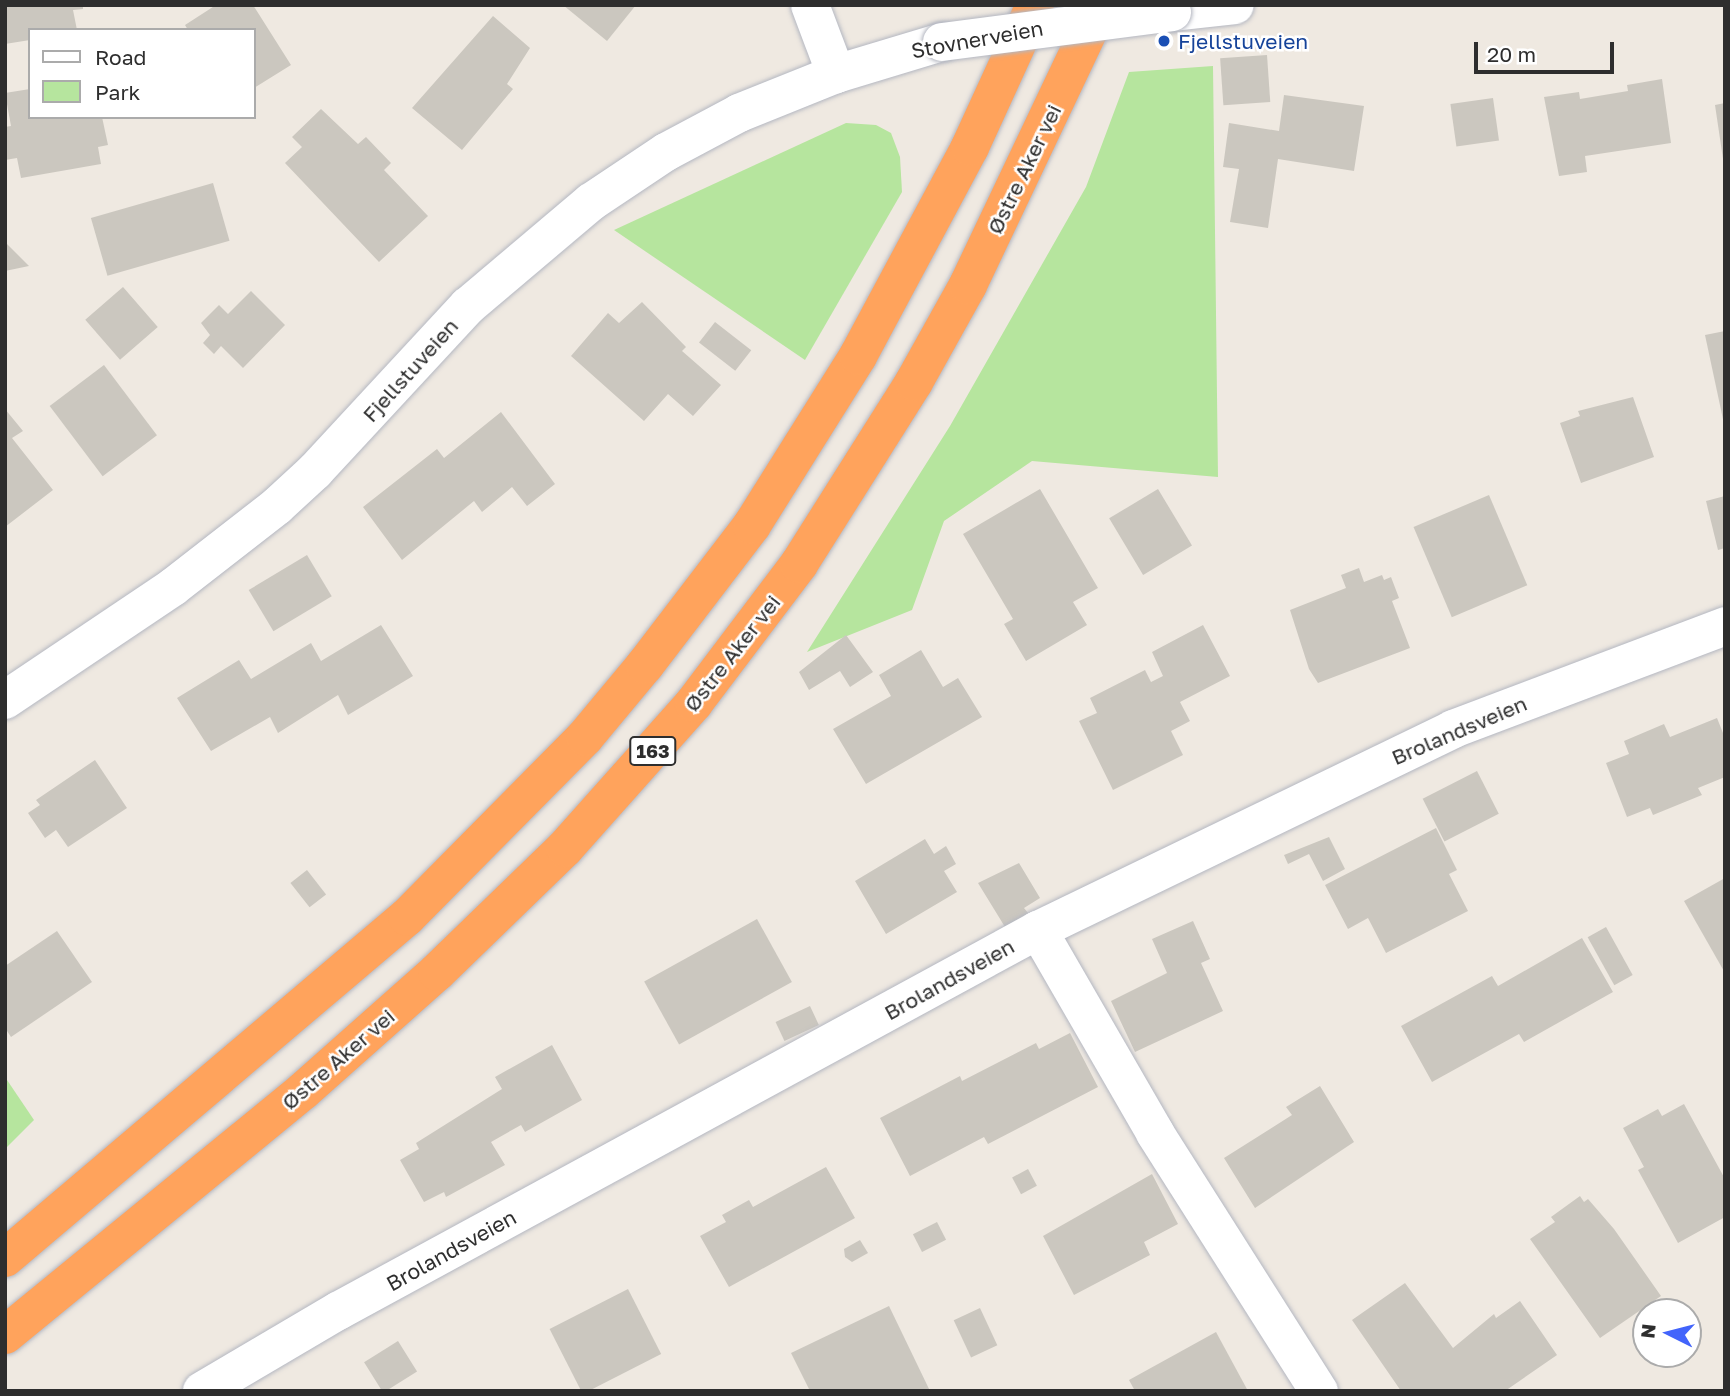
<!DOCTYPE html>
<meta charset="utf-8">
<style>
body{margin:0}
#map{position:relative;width:1730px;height:1396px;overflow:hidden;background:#efe9e1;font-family:"Golos Text",sans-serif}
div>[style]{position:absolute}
.green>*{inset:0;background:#b6e59e}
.building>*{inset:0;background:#cbc7bf;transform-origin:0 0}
.roads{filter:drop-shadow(0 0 2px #b4b7c1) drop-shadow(0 0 2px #b4b7c1)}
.minor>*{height:38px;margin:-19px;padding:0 19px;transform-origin:19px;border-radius:19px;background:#fff}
.highway>*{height:38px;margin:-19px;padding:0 19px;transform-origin:19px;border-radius:19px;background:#ffa35c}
.bridges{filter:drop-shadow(0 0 2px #b4b7c1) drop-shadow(0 0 2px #b4b7c1)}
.minor-bridge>*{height:38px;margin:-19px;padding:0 19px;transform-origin:19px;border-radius:19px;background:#fff}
.dots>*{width:19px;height:19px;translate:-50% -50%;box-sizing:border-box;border:4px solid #fff;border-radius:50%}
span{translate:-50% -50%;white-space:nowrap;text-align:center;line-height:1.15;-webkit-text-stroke:5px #fff;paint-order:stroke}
.shield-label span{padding:2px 5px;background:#fff;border:2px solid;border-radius:5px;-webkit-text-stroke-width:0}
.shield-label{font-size:19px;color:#2e2e2e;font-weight:700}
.street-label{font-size:21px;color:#2e2e2e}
.transit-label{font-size:21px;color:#164399}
.left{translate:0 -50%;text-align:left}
.frame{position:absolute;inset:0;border:7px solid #2e2e2e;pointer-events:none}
.legend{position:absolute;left:28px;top:28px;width:228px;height:91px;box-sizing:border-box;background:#fff;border:2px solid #ababab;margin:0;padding:9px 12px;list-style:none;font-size:21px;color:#2e2e2e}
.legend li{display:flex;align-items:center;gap:14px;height:35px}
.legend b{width:35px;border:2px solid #ababab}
.north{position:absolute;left:1632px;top:1298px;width:70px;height:70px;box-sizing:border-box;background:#fff;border:2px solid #ababab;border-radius:50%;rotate:276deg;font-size:19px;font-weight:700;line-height:28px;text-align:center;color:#2e2e2e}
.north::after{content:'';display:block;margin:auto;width:24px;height:32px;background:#4264fb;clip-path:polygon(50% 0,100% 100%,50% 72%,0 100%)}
.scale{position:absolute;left:1474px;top:42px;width:140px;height:32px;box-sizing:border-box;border:4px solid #2e2e2e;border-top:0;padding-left:9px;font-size:21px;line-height:24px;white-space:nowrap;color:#2e2e2e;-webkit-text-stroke:5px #fff;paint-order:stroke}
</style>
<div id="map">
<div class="green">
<i style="clip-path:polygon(1213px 66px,1218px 477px,1032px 461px,944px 521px,912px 610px,807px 652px,950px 426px,1086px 187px,1129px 72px)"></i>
<i style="clip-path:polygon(846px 123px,876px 125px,891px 133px,900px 157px,902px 192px,805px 360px,614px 230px)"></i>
<i style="clip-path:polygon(5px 1077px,34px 1120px,5px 1149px)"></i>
</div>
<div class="building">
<i style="clip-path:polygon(5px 5px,83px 5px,83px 9px,73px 10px,77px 30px,30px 30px,30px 40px,5px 44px)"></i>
<i style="clip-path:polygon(216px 5px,253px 5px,291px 65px,254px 88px,254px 30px,188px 30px,185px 25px)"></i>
<i style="clip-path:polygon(563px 5px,636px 5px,607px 41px)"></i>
<i style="clip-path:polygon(493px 16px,530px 48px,507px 84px,513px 89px,462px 150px,412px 108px)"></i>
<i style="left:1267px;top:55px;width:47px;height:47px;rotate:86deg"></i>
<i style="clip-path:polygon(1662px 79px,1671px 143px,1585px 156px,1587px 172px,1559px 176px,1544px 97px,1579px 92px,1580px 99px,1628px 91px,1627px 85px)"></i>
<i style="clip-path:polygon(30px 89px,30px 117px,102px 117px,108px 145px,98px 147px,101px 164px,21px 178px,17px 158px,5px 160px,5px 127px,11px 126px,5px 93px)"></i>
<i style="clip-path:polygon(1284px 95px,1364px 106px,1354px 171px,1278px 159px,1268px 228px,1230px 222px,1239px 169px,1223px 167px,1229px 123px,1279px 131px)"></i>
<i style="left:1493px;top:98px;width:43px;height:43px;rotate:82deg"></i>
<i style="clip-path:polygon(1725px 103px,1725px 158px,1723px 159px,1715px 105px)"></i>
<i style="clip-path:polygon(321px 109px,358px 144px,366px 137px,391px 163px,384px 170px,428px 216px,379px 262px,285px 163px,302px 147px,292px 137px)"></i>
<i style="left:213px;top:183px;width:60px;height:127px;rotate:74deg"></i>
<i style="clip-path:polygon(5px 242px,29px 266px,5px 271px)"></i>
<i style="left:123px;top:287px;width:53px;height:50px;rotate:49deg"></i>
<i style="clip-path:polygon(251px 291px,285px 325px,243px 368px,221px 346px,214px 354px,203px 343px,210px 335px,201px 323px,219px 305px,228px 314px)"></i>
<i style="clip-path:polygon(642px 302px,686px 347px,682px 351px,721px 385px,693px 416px,668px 394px,644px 421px,571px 356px,608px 313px,619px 323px)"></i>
<i style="left:715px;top:322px;width:46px;height:26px;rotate:38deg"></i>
<i style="clip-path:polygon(1725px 331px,1725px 424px,1724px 424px,1705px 335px)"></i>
<i style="left:104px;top:365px;width:88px;height:68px;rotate:53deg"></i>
<i style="clip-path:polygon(1633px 397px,1654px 457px,1581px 483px,1560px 423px,1580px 416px,1578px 411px)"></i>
<i style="clip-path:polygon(5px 409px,23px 431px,12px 438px,53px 490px,5px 527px)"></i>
<i style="clip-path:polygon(501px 412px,555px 484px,527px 506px,512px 487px,482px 512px,474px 501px,402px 560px,363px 507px,437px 449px,444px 458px)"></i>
<i style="clip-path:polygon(1040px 489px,1098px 588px,1073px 602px,1087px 625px,1026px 661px,1004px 624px,1013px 619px,963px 534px)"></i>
<i style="left:1158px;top:489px;width:66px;height:57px;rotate:59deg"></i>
<i style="left:1489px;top:495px;width:98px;height:82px;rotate:67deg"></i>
<i style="clip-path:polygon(1725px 496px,1725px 548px,1718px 550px,1706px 501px)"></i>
<i style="left:307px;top:555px;width:48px;height:68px;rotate:59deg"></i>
<i style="clip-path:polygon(1359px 568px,1364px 582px,1382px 575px,1384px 580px,1391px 577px,1399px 598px,1392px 601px,1410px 648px,1318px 683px,1309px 669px,1290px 610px,1346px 588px,1341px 575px)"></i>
<i style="clip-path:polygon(381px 625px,413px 676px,348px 715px,338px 695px,278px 733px,270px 717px,211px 751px,177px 698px,239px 660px,251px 679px,311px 643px,321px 661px)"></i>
<i style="clip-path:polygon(1203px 625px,1230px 676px,1180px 702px,1190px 721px,1171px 731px,1183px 755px,1113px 790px,1079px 721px,1097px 713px,1090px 698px,1145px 670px,1151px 682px,1163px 676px,1152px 652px)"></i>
<i style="clip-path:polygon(846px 635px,873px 672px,850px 687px,840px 671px,809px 690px,799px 672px)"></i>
<i style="clip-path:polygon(921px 650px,943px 687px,958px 678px,982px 717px,866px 784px,833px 729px,891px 696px,879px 675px)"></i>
<i style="clip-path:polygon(1717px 718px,1725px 738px,1725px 777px,1698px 788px,1702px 795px,1653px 815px,1650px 808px,1627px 817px,1606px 763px,1629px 754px,1624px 741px,1664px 724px,1670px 737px)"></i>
<i style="clip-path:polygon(95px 760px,127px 808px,68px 847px,56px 830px,45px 838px,28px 813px,40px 805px,36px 800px)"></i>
<i style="left:1477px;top:771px;width:48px;height:61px;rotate:63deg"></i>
<i style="clip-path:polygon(1436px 828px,1457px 870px,1449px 874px,1468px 911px,1386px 953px,1368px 918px,1348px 929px,1325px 885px)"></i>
<i style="clip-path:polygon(1329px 837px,1345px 869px,1323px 881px,1309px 854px,1288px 864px,1284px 855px)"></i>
<i style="clip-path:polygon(925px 839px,934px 854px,946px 846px,956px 864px,944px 871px,957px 892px,886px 934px,855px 881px)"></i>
<i style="clip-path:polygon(1019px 863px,1040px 898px,1024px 908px,1028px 913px,1005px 927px,978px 883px)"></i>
<i style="left:307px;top:870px;width:31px;height:21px;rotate:52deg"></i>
<i style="clip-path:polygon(1725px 878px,1725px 973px,1684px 901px)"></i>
<i style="left:757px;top:919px;width:72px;height:129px;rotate:61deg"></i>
<i style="clip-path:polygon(1193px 921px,1210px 959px,1201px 963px,1223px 1011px,1135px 1052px,1111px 1001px,1167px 973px,1152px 939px)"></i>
<i style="left:1606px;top:927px;width:55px;height:21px;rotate:61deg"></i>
<i style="clip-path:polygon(57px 931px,92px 982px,11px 1037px,5px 1028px,5px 966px)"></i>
<i style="clip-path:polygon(1582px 938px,1613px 992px,1524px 1042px,1519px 1034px,1432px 1082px,1401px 1026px,1492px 976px,1498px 986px)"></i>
<i style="left:810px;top:1006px;width:21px;height:38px;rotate:65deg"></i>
<i style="clip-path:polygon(1070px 1033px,1098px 1087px,988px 1144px,984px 1137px,910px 1176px,880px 1118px,960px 1076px,962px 1081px,1036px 1043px,1039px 1049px)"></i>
<i style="clip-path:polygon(552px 1045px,582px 1100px,525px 1132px,521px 1125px,491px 1142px,505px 1165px,446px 1197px,444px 1192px,424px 1202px,400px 1160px,419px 1149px,416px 1143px,502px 1089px,495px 1077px)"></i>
<i style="clip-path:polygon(1320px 1086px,1354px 1142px,1255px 1208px,1224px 1158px,1292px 1115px,1286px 1107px)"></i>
<i style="clip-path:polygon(1684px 1104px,1725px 1179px,1725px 1217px,1678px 1243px,1638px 1170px,1644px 1167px,1623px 1128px,1658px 1109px,1662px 1116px)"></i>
<i style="clip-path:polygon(826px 1167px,855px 1218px,729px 1287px,700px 1236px,726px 1222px,722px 1215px,749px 1200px,753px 1207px)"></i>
<i style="left:1028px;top:1169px;width:19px;height:18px;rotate:62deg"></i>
<i style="clip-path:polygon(1152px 1174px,1178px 1224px,1144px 1242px,1150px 1255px,1074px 1295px,1043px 1236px)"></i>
<i style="clip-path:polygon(1580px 1196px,1584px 1202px,1588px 1199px,1614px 1229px,1661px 1296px,1600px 1338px,1530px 1239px,1555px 1222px,1551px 1217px)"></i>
<i style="left:937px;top:1222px;width:20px;height:27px;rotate:63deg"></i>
<i style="clip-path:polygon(860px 1240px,868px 1253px,852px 1262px,845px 1257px,844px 1249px)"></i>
<i style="clip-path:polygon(1405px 1283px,1453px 1348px,1494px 1314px,1496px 1318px,1520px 1301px,1557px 1355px,1505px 1391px,1401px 1391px,1352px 1320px)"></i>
<i style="left:628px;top:1289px;width:73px;height:88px;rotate:63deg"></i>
<i style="clip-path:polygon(889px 1306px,930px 1391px,810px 1391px,791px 1353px)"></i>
<i style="left:980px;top:1308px;width:41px;height:29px;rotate:65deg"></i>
<i style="clip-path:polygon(1216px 1332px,1248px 1391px,1135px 1391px,1129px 1380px)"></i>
<i style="left:398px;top:1341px;width:36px;height:40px;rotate:58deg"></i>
</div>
<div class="roads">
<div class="minor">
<i style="left:810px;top:5px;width:74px;rotate:69.4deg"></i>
<i style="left:1172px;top:12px;width:63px;rotate:-6.3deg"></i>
<i style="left:5px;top:700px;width:202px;rotate:-33.9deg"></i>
<i style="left:173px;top:587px;width:132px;rotate:-37.9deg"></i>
<i style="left:277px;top:506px;width:52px;rotate:-42.6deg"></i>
<i style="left:315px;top:471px;width:225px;rotate:-47.2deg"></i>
<i style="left:468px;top:306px;width:161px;rotate:-40.2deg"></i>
<i style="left:591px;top:202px;width:90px;rotate:-33.7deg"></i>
<i style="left:666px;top:152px;width:83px;rotate:-28.1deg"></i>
<i style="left:739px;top:113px;width:105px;rotate:-21.9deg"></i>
<i style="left:836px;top:74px;width:111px;rotate:-16.8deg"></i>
<i style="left:1038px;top:930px;width:234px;rotate:60deg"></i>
<i style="left:1155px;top:1133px;width:306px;rotate:57.6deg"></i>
<i style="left:202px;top:1391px;width:158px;rotate:-30.5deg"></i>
<i style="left:338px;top:1311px;width:797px;rotate:-28.56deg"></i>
<i style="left:1038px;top:930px;width:461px;rotate:-25.8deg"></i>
<i style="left:1453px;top:729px;width:291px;rotate:-20.7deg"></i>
</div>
<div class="highway">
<i style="left:5px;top:1258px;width:527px;rotate:-40.31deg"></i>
<i style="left:407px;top:917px;width:253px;rotate:-45.3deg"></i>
<i style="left:585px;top:737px;width:94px;rotate:-50.2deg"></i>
<i style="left:645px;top:665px;width:176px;rotate:-52.6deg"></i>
<i style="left:752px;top:525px;width:199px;rotate:-57.9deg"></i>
<i style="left:858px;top:356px;width:237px;rotate:-61.8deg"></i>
<i style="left:970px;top:147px;width:156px;rotate:-65.4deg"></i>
<i style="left:5px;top:1335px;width:385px;rotate:-39.3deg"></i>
<i style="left:303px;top:1091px;width:179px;rotate:-41.6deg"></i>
<i style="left:437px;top:972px;width:178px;rotate:-44.1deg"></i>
<i style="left:565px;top:848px;width:194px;rotate:-48.3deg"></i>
<i style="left:694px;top:703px;width:174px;rotate:-52.9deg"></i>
<i style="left:799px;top:564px;width:215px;rotate:-57.7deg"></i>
<i style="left:914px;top:382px;width:111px;rotate:-60.9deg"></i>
<i style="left:968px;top:285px;width:310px;rotate:-64.6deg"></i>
</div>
</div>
<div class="bridges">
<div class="minor-bridge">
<i style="left:942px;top:42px;width:232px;rotate:-7.4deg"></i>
</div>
</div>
<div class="dots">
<i style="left:1164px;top:41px;background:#1a4fb4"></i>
</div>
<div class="shield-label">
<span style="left:653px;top:751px">163</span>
</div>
<div class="street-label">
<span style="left:977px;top:39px;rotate:-10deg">Stovnerveien</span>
<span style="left:1024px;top:169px;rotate:-64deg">Østre Aker vei</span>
<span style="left:410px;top:370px;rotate:-48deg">Fjellstuveien</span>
<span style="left:732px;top:653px;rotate:-52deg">Østre Aker vei</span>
<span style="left:1459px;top:730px;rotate:-23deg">Brolandsveien</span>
<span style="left:949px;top:979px;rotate:-29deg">Brolandsveien</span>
<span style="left:338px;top:1059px;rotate:-41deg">Østre Aker vei</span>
<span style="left:451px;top:1250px;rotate:-29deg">Brolandsveien</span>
</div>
<div class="transit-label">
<span class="left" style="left:1178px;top:41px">Fjellstuveien</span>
</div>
<div class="frame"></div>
<ul class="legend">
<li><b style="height:9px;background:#fff"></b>Road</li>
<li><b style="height:19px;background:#b6e59e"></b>Park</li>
</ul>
<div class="north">N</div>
<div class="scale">20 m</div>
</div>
